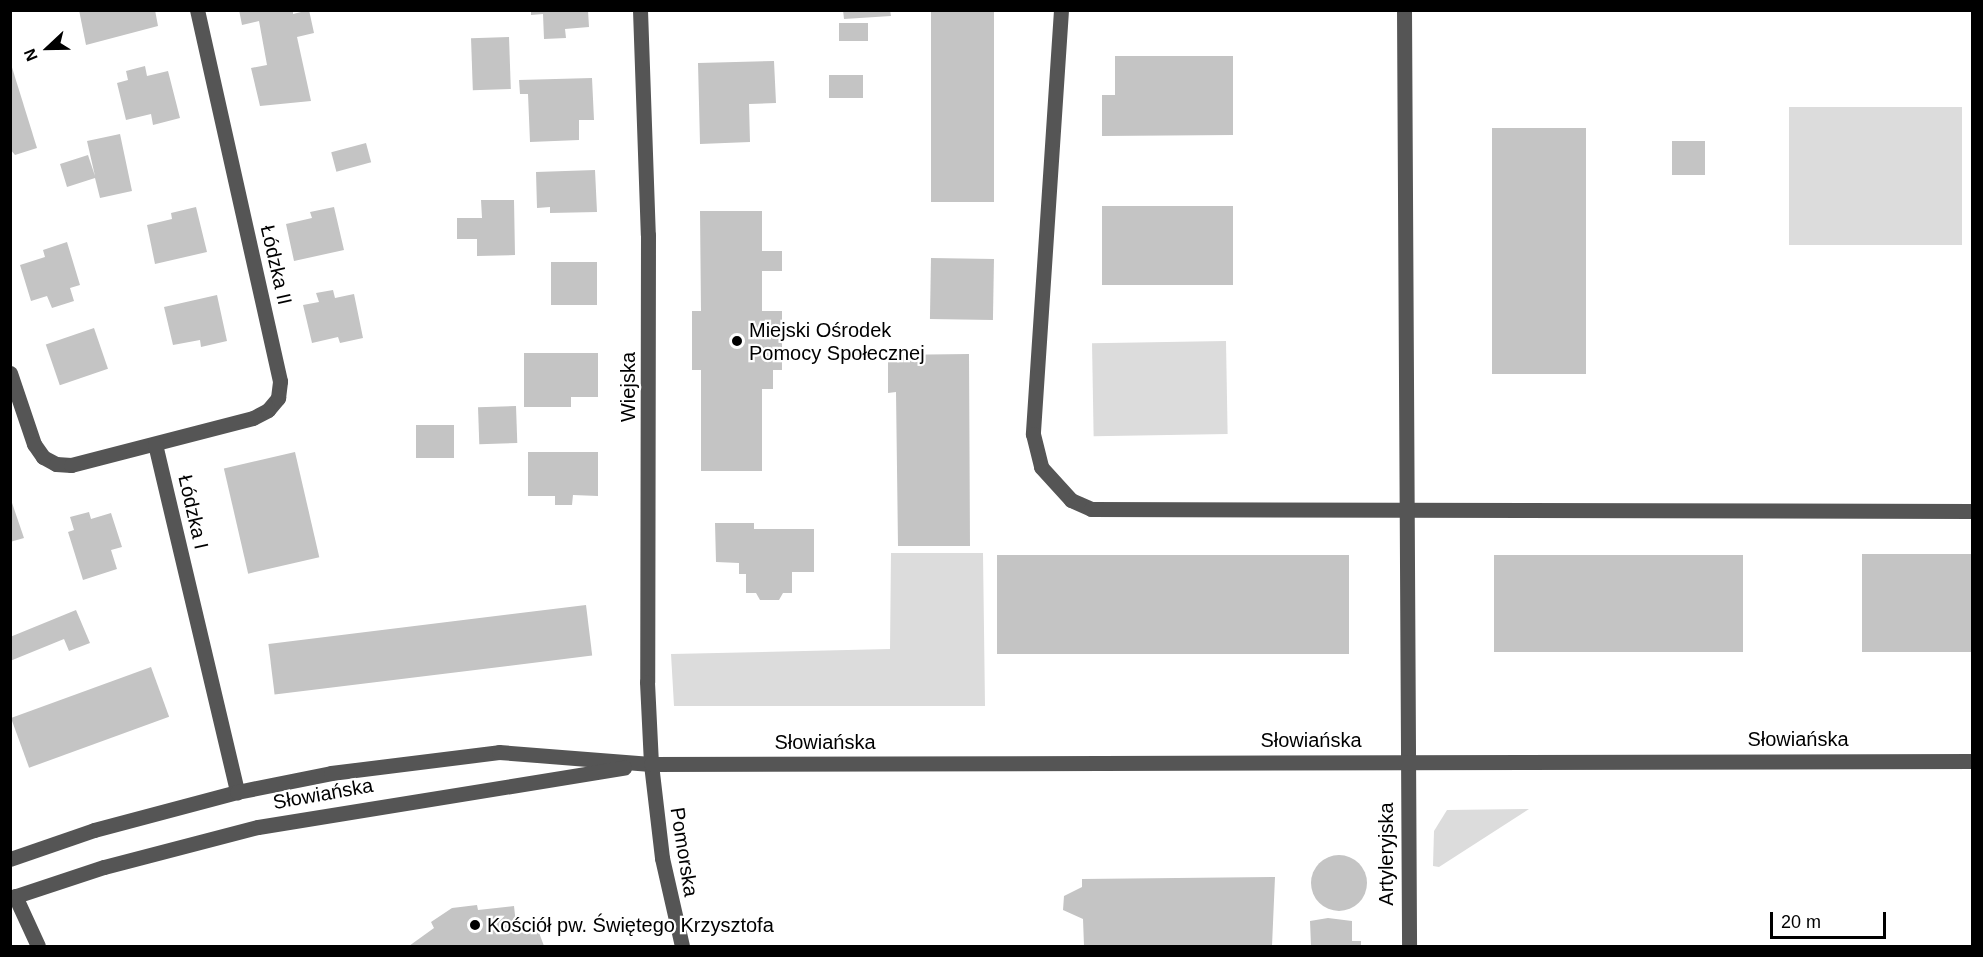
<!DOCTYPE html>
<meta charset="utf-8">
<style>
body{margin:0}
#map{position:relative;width:1983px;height:957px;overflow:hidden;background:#fff;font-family:Helvetica,sans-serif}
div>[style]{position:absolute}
.green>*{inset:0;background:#dcdcdc;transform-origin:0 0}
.building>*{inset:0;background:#c4c4c4;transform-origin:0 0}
.round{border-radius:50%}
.minor>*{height:15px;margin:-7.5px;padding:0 7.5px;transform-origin:7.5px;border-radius:7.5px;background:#555}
.dots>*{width:16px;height:16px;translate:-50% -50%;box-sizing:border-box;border:3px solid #fff;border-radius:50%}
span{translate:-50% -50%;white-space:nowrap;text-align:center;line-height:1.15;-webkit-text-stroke:4.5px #fff;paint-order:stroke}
.street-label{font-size:20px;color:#000}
.poi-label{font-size:20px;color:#000}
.left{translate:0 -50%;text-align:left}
.frame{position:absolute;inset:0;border:12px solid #000;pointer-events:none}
.north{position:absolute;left:18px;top:18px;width:60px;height:60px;-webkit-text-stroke:4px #fff;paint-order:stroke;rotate:248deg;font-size:16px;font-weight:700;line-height:24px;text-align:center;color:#000}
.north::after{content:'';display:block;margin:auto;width:21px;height:27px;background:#000;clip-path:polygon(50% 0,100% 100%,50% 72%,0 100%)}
.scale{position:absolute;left:1770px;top:912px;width:116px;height:27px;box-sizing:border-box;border:3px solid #000;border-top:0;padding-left:8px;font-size:18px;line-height:21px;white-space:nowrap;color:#000;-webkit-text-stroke:4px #fff;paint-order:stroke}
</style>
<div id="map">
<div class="green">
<i style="left:1789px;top:107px;width:173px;height:138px"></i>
<i style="left:1226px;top:341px;width:93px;height:134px;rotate:89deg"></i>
<i style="clip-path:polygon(891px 553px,983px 553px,985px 706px,674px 706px,671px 654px,890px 649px)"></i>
<i style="clip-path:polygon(1529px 809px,1439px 867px,1433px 866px,1434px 831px,1447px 810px)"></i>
</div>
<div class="building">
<i style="clip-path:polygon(79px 10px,155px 10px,158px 26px,86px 45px)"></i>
<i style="clip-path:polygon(239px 10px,293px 10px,293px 14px,309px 10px,314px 33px,297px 37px,311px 101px,260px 106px,251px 68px,267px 65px,259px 21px,242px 25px)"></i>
<i style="clip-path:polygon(531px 10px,588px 10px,589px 27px,565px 29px,566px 38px,544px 39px,543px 14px,531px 15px)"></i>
<i style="clip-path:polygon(843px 10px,890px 10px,891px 16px,844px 19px)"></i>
<i style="left:931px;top:10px;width:63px;height:192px"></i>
<i style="left:839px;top:23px;width:29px;height:18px"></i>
<i style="left:509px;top:37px;width:52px;height:38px;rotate:88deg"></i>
<i style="clip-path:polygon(1115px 56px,1233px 56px,1233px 135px,1102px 136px,1102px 95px,1115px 95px)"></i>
<i style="clip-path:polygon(10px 61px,37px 148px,15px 155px,10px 149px)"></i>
<i style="clip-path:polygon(774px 61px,776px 103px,749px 104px,750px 142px,700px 144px,698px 63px)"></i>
<i style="clip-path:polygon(145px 66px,147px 76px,168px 71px,180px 118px,153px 125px,151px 114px,126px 120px,117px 83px,128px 80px,126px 71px)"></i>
<i style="left:829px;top:75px;width:34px;height:23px"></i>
<i style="clip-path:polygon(592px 78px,594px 120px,579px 120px,579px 140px,530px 142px,528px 94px,520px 94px,519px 80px)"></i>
<i style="left:1492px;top:128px;width:94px;height:246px"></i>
<i style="clip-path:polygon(120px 134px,132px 191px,100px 198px,95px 178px,67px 187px,60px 164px,88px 155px,95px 176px,87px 141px)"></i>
<i style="left:1672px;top:141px;width:33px;height:34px"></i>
<i style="left:366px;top:143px;width:20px;height:36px;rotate:75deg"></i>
<i style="clip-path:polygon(595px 170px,597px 212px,550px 213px,550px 207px,537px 208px,536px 172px)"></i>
<i style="clip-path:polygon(481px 200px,514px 200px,515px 255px,477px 256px,477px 239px,457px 239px,457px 218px,482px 218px)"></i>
<i style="left:1102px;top:206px;width:131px;height:79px"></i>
<i style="clip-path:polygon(196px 207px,207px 252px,155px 264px,147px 225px,172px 219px,171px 213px)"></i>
<i style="clip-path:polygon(334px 207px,344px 250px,294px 261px,286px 224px,312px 218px,310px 212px)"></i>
<i style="clip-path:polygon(700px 211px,762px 211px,762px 251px,782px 251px,782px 271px,762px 271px,762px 311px,782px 311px,782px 370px,773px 370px,773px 389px,762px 389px,762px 471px,701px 471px,701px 370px,692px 370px,692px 311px,701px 311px)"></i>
<i style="clip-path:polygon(67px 242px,80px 285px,70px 288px,74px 301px,52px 308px,47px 296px,31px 301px,20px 265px,45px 257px,43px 250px)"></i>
<i style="left:931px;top:258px;width:63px;height:61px;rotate:1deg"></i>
<i style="left:551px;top:262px;width:46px;height:43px"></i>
<i style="clip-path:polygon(333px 290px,335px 298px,354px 294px,363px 338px,340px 343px,338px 337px,312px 343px,303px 305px,319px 302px,316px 293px)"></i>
<i style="clip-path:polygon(217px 295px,227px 341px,201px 347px,200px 340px,173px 345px,164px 307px)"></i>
<i style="left:94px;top:328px;width:43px;height:51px;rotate:71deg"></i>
<i style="clip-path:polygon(524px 353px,598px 353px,598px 397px,571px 397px,571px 407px,524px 407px)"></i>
<i style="clip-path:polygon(969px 354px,970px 546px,898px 546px,896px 392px,888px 393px,888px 355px)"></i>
<i style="left:516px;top:406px;width:37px;height:38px;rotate:88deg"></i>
<i style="left:416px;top:425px;width:38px;height:33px"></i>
<i style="left:295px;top:452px;width:108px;height:73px;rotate:77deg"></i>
<i style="clip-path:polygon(528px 452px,598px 452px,598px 496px,573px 495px,572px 505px,555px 505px,555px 496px,528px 496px)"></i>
<i style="clip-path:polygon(10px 497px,24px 538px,10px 542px)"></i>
<i style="clip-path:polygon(89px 512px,91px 519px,111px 513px,122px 547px,111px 550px,117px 569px,83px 580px,68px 532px,74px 530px,70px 517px)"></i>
<i style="clip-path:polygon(715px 523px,754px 523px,754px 529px,814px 529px,814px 572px,792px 572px,792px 593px,783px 593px,779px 600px,760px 600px,756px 593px,746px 593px,746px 574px,739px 574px,739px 563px,716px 562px)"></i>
<i style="left:1862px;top:554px;width:110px;height:98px"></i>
<i style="left:997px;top:555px;width:352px;height:99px"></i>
<i style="left:1494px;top:555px;width:249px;height:97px"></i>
<i style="left:586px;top:605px;width:51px;height:320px;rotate:83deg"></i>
<i style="clip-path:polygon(76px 610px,90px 643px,69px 651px,64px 639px,10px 661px,10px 637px)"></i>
<i style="left:151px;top:667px;width:53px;height:149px;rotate:70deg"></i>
<i class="round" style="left:1311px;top:855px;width:56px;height:56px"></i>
<i style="clip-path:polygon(1275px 877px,1272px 946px,1084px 946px,1083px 919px,1063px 910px,1064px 896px,1082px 887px,1082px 879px)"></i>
<i style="clip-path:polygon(477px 905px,478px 910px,514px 906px,517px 933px,538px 930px,544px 946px,409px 946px,434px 928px,431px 922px,452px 908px)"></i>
<i style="clip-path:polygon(1328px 918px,1352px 921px,1352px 941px,1361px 941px,1361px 946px,1311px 946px,1310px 921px)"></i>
</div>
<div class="minor">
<i style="left:640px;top:10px;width:225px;rotate:88deg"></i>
<i style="left:648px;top:235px;width:447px;rotate:90.1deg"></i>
<i style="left:647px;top:682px;width:82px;rotate:87.2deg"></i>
<i style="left:651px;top:764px;width:95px;rotate:83.3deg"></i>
<i style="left:662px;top:858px;width:90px;rotate:77.2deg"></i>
<i style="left:1061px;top:10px;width:425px;rotate:93.8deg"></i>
<i style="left:1033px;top:434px;width:34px;rotate:76deg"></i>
<i style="left:1041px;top:467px;width:45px;rotate:47.7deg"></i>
<i style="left:1071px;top:500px;width:22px;rotate:24deg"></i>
<i style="left:1091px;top:509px;width:881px;rotate:0.13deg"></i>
<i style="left:1404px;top:10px;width:936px;rotate:89.69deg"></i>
<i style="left:10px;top:373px;width:75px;rotate:71.3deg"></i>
<i style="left:34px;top:444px;width:16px;rotate:55deg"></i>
<i style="left:43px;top:457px;width:15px;rotate:28deg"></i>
<i style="left:56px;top:464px;width:15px;rotate:4deg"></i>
<i style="left:71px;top:465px;width:188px;rotate:-14.5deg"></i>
<i style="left:253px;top:418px;width:17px;rotate:-28deg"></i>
<i style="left:268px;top:410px;width:16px;rotate:-50deg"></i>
<i style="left:278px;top:398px;width:17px;rotate:-83deg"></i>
<i style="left:280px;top:381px;width:380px;rotate:-102.6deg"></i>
<i style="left:155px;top:444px;width:358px;rotate:76.7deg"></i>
<i style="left:10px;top:859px;width:89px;rotate:-19deg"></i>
<i style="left:94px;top:830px;width:148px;rotate:-14.9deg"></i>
<i style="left:237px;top:792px;width:96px;rotate:-11.4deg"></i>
<i style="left:331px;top:773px;width:169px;rotate:-7.1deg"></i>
<i style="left:499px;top:752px;width:152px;rotate:4.5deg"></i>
<i style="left:651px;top:764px;width:1321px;rotate:-0.13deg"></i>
<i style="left:15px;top:896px;width:55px;rotate:65.3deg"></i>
<i style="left:10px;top:898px;width:99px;rotate:-18.3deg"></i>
<i style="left:104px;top:867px;width:159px;rotate:-14.6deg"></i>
<i style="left:258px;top:827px;width:371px;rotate:-9.2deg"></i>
</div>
<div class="dots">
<i style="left:737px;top:341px;background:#000"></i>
<i style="left:475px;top:925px;background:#000"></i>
</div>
<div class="street-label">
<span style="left:276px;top:265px;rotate:77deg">Łódzka II</span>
<span style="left:628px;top:387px;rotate:-90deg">Wiejska</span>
<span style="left:193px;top:512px;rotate:77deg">Łódzka I</span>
<span style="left:1798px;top:739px">Słowiańska</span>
<span style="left:1311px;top:740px">Słowiańska</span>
<span style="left:825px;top:742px">Słowiańska</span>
<span style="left:323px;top:794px;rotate:-10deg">Słowiańska</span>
<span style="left:684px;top:852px;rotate:81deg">Pomorska</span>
<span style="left:1386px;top:854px;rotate:-90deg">Artyleryjska</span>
</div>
<div class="poi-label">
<span class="left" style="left:749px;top:342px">Miejski Ośrodek<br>Pomocy Społecznej</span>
<span class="left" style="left:487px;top:925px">Kościół pw. Świętego Krzysztofa</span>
</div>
<div class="frame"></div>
<div class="north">N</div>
<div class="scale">20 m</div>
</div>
